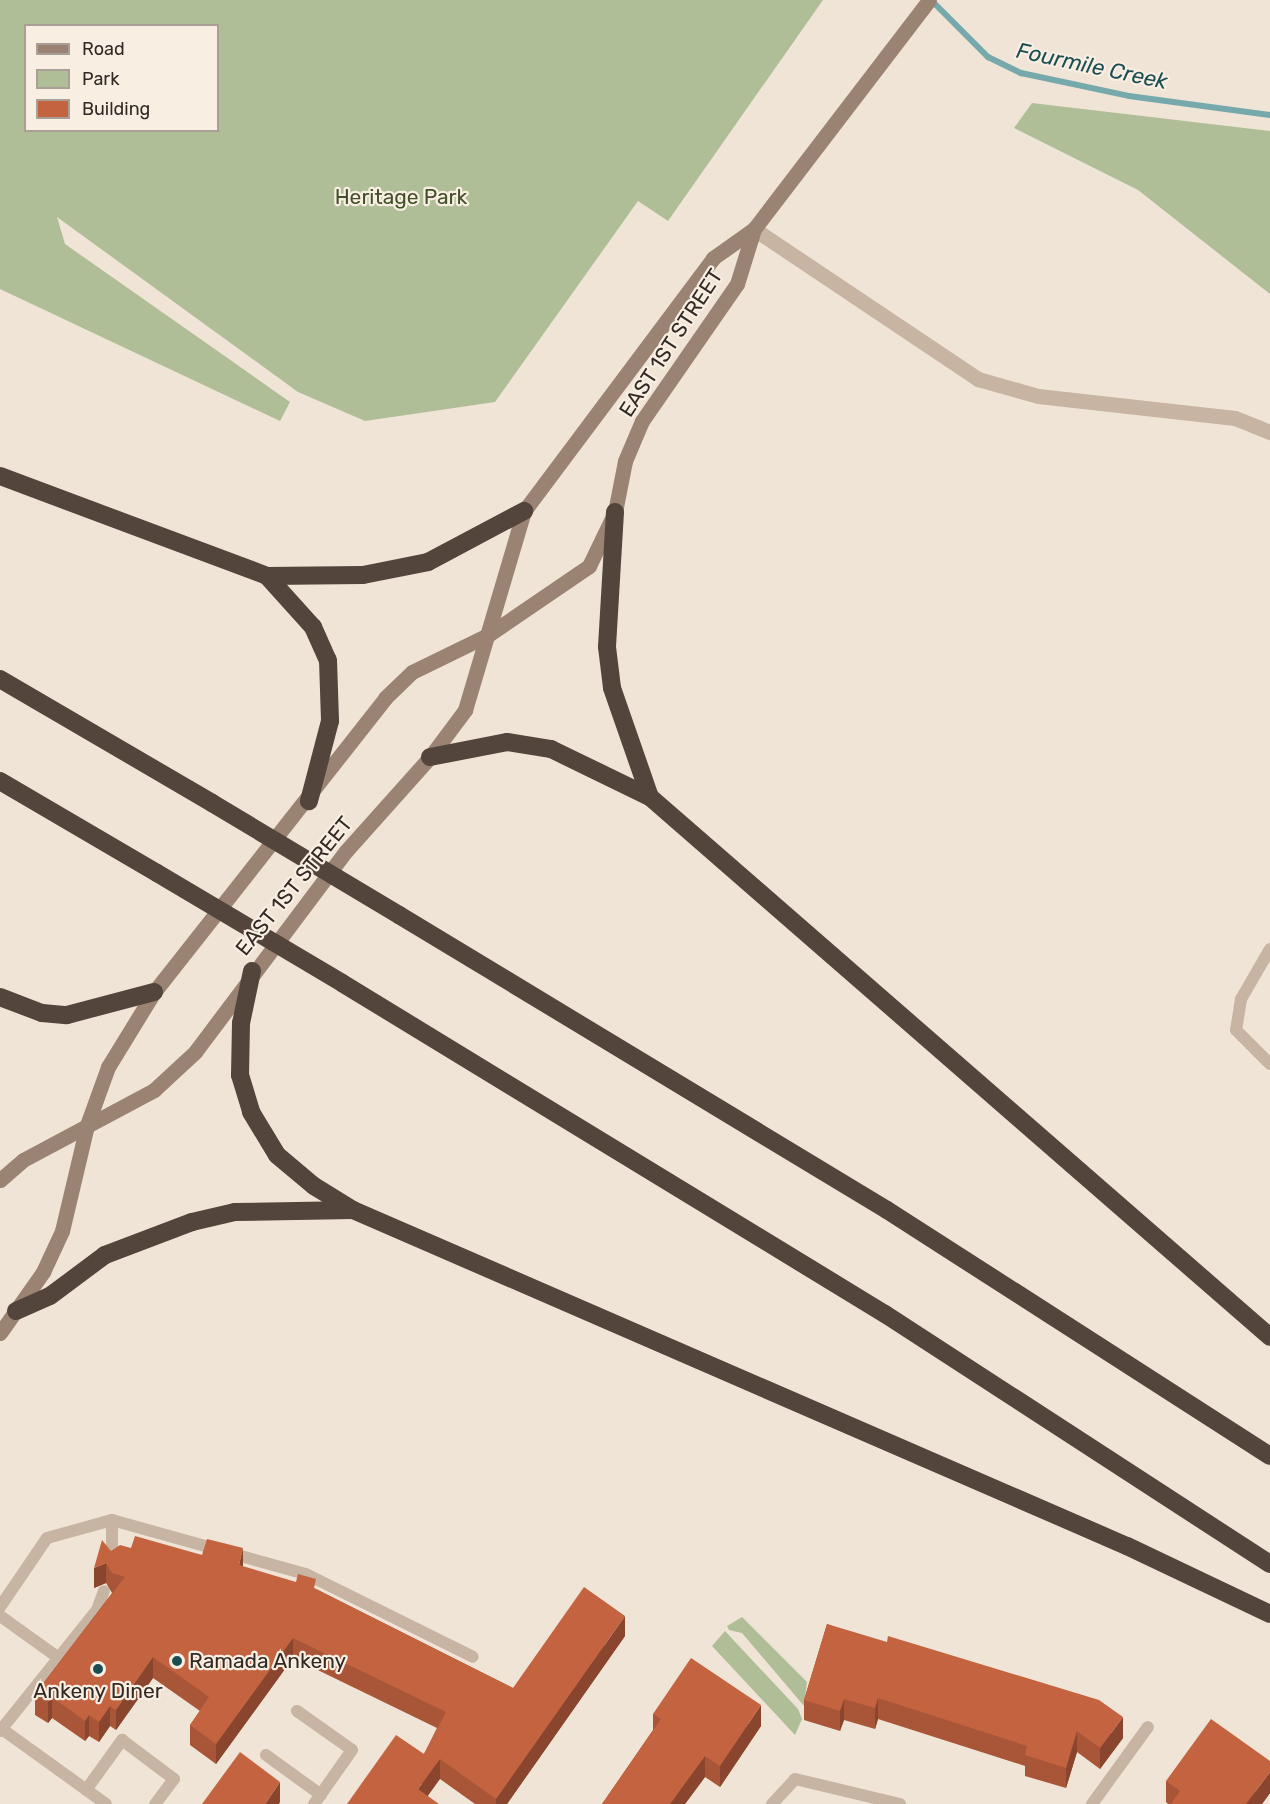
<!DOCTYPE html>
<style>
body{margin:0}
#map{position:relative;width:1270px;height:1804px;overflow:hidden;background:#f0e4d6;font-family:Rubik,sans-serif}
div>[style]{position:absolute}
.green>*{inset:0;background:#b0be97}
.stream>*{height:6px;margin:-3px;padding:0 3px;transform-origin:3px;border-radius:3px;background:#76a9ac}
.lane>*{height:12px;margin:-6px;padding:0 6px;transform-origin:6px;border-radius:6px;background:#c7b4a3}
.street>*{height:15px;margin:-7.5px;padding:0 7.5px;transform-origin:7.5px;border-radius:7.5px;background:#c7b4a3}
.secondary>*{height:15px;margin:-7.5px;padding:0 7.5px;transform-origin:7.5px;border-radius:7.5px;background:#9b8374}
.highway>*{height:18px;margin:-9px;padding:0 9px;transform-origin:9px;border-radius:9px;background:#53443c}
.highway-bridge>*{height:18px;margin:-9px;padding:0 9px;transform-origin:9px;border-radius:9px;background:#53443c}
.wall>*{inset:0;background:#a95537}
.shaded-wall>*{inset:0;background:#89452d}
.building>*{inset:0;background:#c46340}
.dots>*{width:16px;height:16px;translate:-50% -50%;box-sizing:border-box;border:3px solid #f8eee2;border-radius:50%}
span{translate:-50% -50%;white-space:nowrap;text-align:center;line-height:1.15;-webkit-text-stroke:4.5px #f8eee2;paint-order:stroke}
.park-label{font-size:21px;color:#415029}
.street-label{font-size:21px;color:#322925}
.poi-label{font-size:21px;color:#322925}
.left{translate:0 -50%;text-align:left}
.water-label{font-size:22px;color:#1b4e53;font-style:italic}
.legend{position:absolute;left:24px;top:24px;width:195px;height:108px;box-sizing:border-box;background:#f8eee2;border:2px solid #a99f96;margin:0;padding:8px 10px;list-style:none;font-size:18px;color:#322925}
.legend li{display:flex;align-items:center;gap:12px;height:30px}
.legend b{width:30px;border:2px solid #a99f96}
</style>
<div id="map">
<div class="green">
<i style="clip-path:polygon(evenodd,0 0,823px 0,668px 221px,638px 201px,495px 402px,365px 421px,298px 392px,57px 217px,65px 244px,290px 402px,280px 421px,0 289px,0 0,26px 26px,218px 26px,218px 130px,26px 130px,26px 26px)"></i>
<i style="clip-path:polygon(1032px 103px,1270px 131px,1270px 294px,1138px 190px,1014px 128px)"></i>
<i style="clip-path:polygon(742px 1617px,807px 1682px,804px 1706px,742px 1633px,729px 1630px,727px 1626px)"></i>
<i style="clip-path:polygon(725px 1631px,798px 1709px,802px 1719px,795px 1735px,712px 1646px)"></i>
</div>
<div class="stream">
<i style="left:931px;top:0;width:81px;rotate:45deg"></i>
<i style="left:988px;top:57px;width:37px;rotate:26deg"></i>
<i style="left:1021px;top:73px;width:110px;rotate:12deg"></i>
<i style="left:1129px;top:96px;width:142px;rotate:7.7deg"></i>
</div>
<div class="lane">
<i style="left:1270px;top:949px;width:58px;rotate:120.1deg"></i>
<i style="left:1241px;top:999px;width:31px;rotate:99deg"></i>
<i style="left:1236px;top:1030px;width:48px;rotate:45deg"></i>
<i style="left:112px;top:1520px;width:43px;rotate:90deg"></i>
<i style="left:0;top:1607px;width:83px;rotate:-55.7deg"></i>
<i style="left:47px;top:1538px;width:67px;rotate:-15.5deg"></i>
<i style="left:112px;top:1520px;width:201px;rotate:15.6deg"></i>
<i style="left:306px;top:1574px;width:186px;rotate:26.4deg"></i>
<i style="left:0;top:1616px;width:69px;rotate:35.5deg"></i>
<i style="left:297px;top:1711px;width:67px;rotate:35.3deg"></i>
<i style="left:352px;top:1750px;width:66px;rotate:125.1deg"></i>
<i style="left:2px;top:1729px;width:128px;rotate:35.8deg"></i>
<i style="left:0;top:1731px;width:155px;rotate:-51.3deg"></i>
<i style="left:97px;top:1610px;width:20px;rotate:-70deg"></i>
<i style="left:266px;top:1755px;width:68px;rotate:36deg"></i>
<i style="left:86px;top:1790px;width:62px;rotate:-54.2deg"></i>
<i style="left:122px;top:1740px;width:65px;rotate:36.9deg"></i>
<i style="left:174px;top:1779px;width:31px;rotate:127deg"></i>
<i style="left:772px;top:1804px;width:34px;rotate:-47deg"></i>
<i style="left:795px;top:1779px;width:108px;rotate:13.4deg"></i>
<i style="left:1092px;top:1804px;width:95px;rotate:-54deg"></i>
</div>
<div class="street">
<i style="left:754px;top:229px;width:270px;rotate:33.8deg"></i>
<i style="left:978px;top:379px;width:62px;rotate:15.8deg"></i>
<i style="left:1038px;top:396px;width:198px;rotate:6.4deg"></i>
<i style="left:1235px;top:418px;width:38px;rotate:22deg"></i>
</div>
<div class="secondary">
<i style="left:0;top:1180px;width:30px;rotate:-41deg"></i>
<i style="left:23px;top:1160px;width:149px;rotate:-28.1deg"></i>
<i style="left:154px;top:1090px;width:56px;rotate:-42.8deg"></i>
<i style="left:195px;top:1052px;width:251px;rotate:-53.1deg"></i>
<i style="left:346px;top:851px;width:126px;rotate:-48.2deg"></i>
<i style="left:430px;top:757px;width:59px;rotate:-53.3deg"></i>
<i style="left:465px;top:710px;width:208px;rotate:-73.5deg"></i>
<i style="left:524px;top:511px;width:316px;rotate:-53.2deg"></i>
<i style="left:713px;top:258px;width:50px;rotate:-35.3deg"></i>
<i style="left:754px;top:229px;width:288px;rotate:-52.6deg"></i>
<i style="left:0;top:1333px;width:75px;rotate:-54.8deg"></i>
<i style="left:43px;top:1272px;width:45px;rotate:-65.1deg"></i>
<i style="left:62px;top:1231px;width:109px;rotate:-76.7deg"></i>
<i style="left:87px;top:1125px;width:62px;rotate:-70.1deg"></i>
<i style="left:108px;top:1067px;width:88px;rotate:-58.5deg"></i>
<i style="left:154px;top:992px;width:374px;rotate:-51.8deg"></i>
<i style="left:385px;top:698px;width:37px;rotate:-44deg"></i>
<i style="left:412px;top:672px;width:85px;rotate:-26deg"></i>
<i style="left:488px;top:635px;width:122px;rotate:-34.3deg"></i>
<i style="left:589px;top:566px;width:60px;rotate:-64.3deg"></i>
<i style="left:615px;top:512px;width:52px;rotate:-78.9deg"></i>
<i style="left:625px;top:461px;width:43px;rotate:-67deg"></i>
<i style="left:642px;top:421px;width:167px;rotate:-55.3deg"></i>
<i style="left:737px;top:284px;width:58px;rotate:-72.8deg"></i>
</div>
<div class="highway">
<i style="left:0;top:476px;width:285px;rotate:20.5deg"></i>
<i style="left:267px;top:576px;width:96px;rotate:-0.6deg"></i>
<i style="left:363px;top:575px;width:66px;rotate:-11.3deg"></i>
<i style="left:428px;top:562px;width:109px;rotate:-28deg"></i>
<i style="left:615px;top:512px;width:135px;rotate:93.4deg"></i>
<i style="left:607px;top:647px;width:41px;rotate:83deg"></i>
<i style="left:612px;top:688px;width:115px;rotate:70.8deg"></i>
<i style="left:267px;top:576px;width:69px;rotate:48deg"></i>
<i style="left:313px;top:627px;width:36px;rotate:66deg"></i>
<i style="left:328px;top:660px;width:61px;rotate:88.1deg"></i>
<i style="left:330px;top:721px;width:83px;rotate:104.7deg"></i>
<i style="left:0;top:679px;width:246px;rotate:30.3deg"></i>
<i style="left:430px;top:757px;width:78px;rotate:-11deg"></i>
<i style="left:507px;top:742px;width:45px;rotate:9deg"></i>
<i style="left:551px;top:749px;width:110px;rotate:25.9deg"></i>
<i style="left:650px;top:797px;width:822px;rotate:41.05deg"></i>
<i style="left:0;top:781px;width:182px;rotate:30.4deg"></i>
<i style="left:399px;top:915px;width:570px;rotate:31.15deg"></i>
<i style="left:887px;top:1210px;width:455px;rotate:32.7deg"></i>
<i style="left:252px;top:971px;width:53px;rotate:101.9deg"></i>
<i style="left:241px;top:1023px;width:52px;rotate:91.1deg"></i>
<i style="left:240px;top:1075px;width:39px;rotate:73deg"></i>
<i style="left:251px;top:1112px;width:50px;rotate:58.8deg"></i>
<i style="left:277px;top:1155px;width:48px;rotate:40deg"></i>
<i style="left:314px;top:1186px;width:46px;rotate:31.6deg"></i>
<i style="left:353px;top:1210px;width:844px;rotate:23.47deg"></i>
<i style="left:1127px;top:1546px;width:158px;rotate:25.4deg"></i>
<i style="left:342px;top:983px;width:636px;rotate:31.37deg"></i>
<i style="left:885px;top:1314px;width:459px;rotate:33deg"></i>
<i style="left:0;top:997px;width:45px;rotate:20.9deg"></i>
<i style="left:42px;top:1013px;width:25px;rotate:5deg"></i>
<i style="left:67px;top:1015px;width:90px;rotate:-14.8deg"></i>
<i style="left:16px;top:1311px;width:37px;rotate:-24deg"></i>
<i style="left:50px;top:1296px;width:69px;rotate:-36.7deg"></i>
<i style="left:105px;top:1255px;width:93px;rotate:-20.8deg"></i>
<i style="left:192px;top:1222px;width:44px;rotate:-13.1deg"></i>
<i style="left:235px;top:1212px;width:118px;rotate:-1deg"></i>
</div>
<div class="highway-bridge">
<i style="left:212px;top:803px;width:218px;rotate:30.9deg"></i>
<i style="left:157px;top:873px;width:215px;rotate:30.7deg"></i>
</div>
<div class="wall">
<i style="clip-path:polygon(131px 1548px,202px 1555px,316px 1589px,513px 1688px,625px 1636px,507px 1804px,475px 1804px,440px 1779px,347px 1804px,424px 1754px,437px 1728px,293px 1658px,216px 1764px,190px 1745px,190px 1725px,200px 1711px,153px 1678px,116px 1730px,110px 1726px,99px 1742px,89px 1736px,85px 1741px,52px 1718px,48px 1723px,35px 1715px,35px 1694px,112px 1593px,106px 1583px,94px 1588px,111px 1551px)"></i>
<i style="clip-path:polygon(827px 1624px,1123px 1738px,1100px 1769px,1077px 1752px,1066px 1788px,1025px 1776px,1025px 1766px,878px 1719px,875px 1729px,844px 1720px,840px 1731px,804px 1720px,804px 1700px)"></i>
<i style="clip-path:polygon(653px 1714px,761px 1726px,720px 1787px,705px 1777px,685px 1804px,602px 1804px,653px 1730px)"></i>
<i style="clip-path:polygon(1166px 1781px,1270px 1793px,1262px 1804px,1168px 1804px,1166px 1802px)"></i>
</div>
<div class="shaded-wall">
<i style="clip-path:polygon(243px 1548px,243px 1569px,239px 1565px)"></i>
<i style="clip-path:polygon(106px 1563px,106px 1583px,94px 1588px,94px 1568px)"></i>
<i style="clip-path:polygon(625px 1616px,625px 1636px,507px 1804px,496px 1804px,496px 1799px)"></i>
<i style="clip-path:polygon(293px 1638px,293px 1658px,216px 1764px,216px 1744px)"></i>
<i style="clip-path:polygon(153px 1657px,153px 1678px,116px 1730px,116px 1710px)"></i>
<i style="clip-path:polygon(52px 1697px,52px 1718px,48px 1723px,48px 1702px)"></i>
<i style="clip-path:polygon(878px 1698px,878px 1719px,875px 1729px,875px 1708px)"></i>
<i style="clip-path:polygon(844px 1699px,844px 1720px,840px 1731px,840px 1711px)"></i>
<i style="clip-path:polygon(761px 1705px,761px 1726px,720px 1787px,720px 1766px)"></i>
<i style="clip-path:polygon(110px 1706px,110px 1726px,99px 1742px,99px 1722px)"></i>
<i style="clip-path:polygon(89px 1715px,89px 1736px,85px 1741px,85px 1721px)"></i>
<i style="clip-path:polygon(1123px 1717px,1123px 1738px,1100px 1769px,1100px 1748px)"></i>
<i style="clip-path:polygon(1077px 1731px,1077px 1752px,1066px 1788px,1066px 1768px)"></i>
<i style="clip-path:polygon(705px 1756px,705px 1777px,685px 1804px,670px 1804px)"></i>
<i style="clip-path:polygon(440px 1759px,440px 1779px,422px 1804px,418px 1789px)"></i>
<i style="clip-path:polygon(1270px 1772px,1270px 1793px,1262px 1804px,1246px 1804px)"></i>
<i style="clip-path:polygon(280px 1782px,280px 1802px,279px 1804px,265px 1804px)"></i>
</div>
<div class="building">
<i style="clip-path:polygon(135px 1536px,202px 1555px,207px 1539px,243px 1548px,239px 1565px,296px 1582px,298px 1574px,316px 1579px,314px 1588px,513px 1688px,584px 1587px,625px 1616px,496px 1799px,440px 1759px,418px 1789px,439px 1804px,347px 1804px,396px 1735px,424px 1754px,446px 1712px,293px 1638px,216px 1744px,190px 1725px,209px 1697px,153px 1657px,116px 1710px,110px 1706px,99px 1722px,89px 1715px,85px 1721px,52px 1697px,48px 1702px,35px 1694px,125px 1577px,112px 1573px,106px 1563px,94px 1568px,102px 1540px,111px 1551px,120px 1545px,131px 1548px)"></i>
<i style="clip-path:polygon(827px 1624px,887px 1642px,888px 1636px,1099px 1700px,1123px 1717px,1100px 1748px,1077px 1731px,1066px 1768px,1025px 1755px,1027px 1746px,878px 1698px,875px 1708px,844px 1699px,840px 1711px,804px 1700px)"></i>
<i style="clip-path:polygon(691px 1658px,761px 1705px,720px 1766px,705px 1756px,670px 1804px,602px 1804px,661px 1719px,653px 1714px)"></i>
<i style="clip-path:polygon(1211px 1719px,1270px 1761px,1270px 1772px,1246px 1804px,1171px 1804px,1180px 1791px,1166px 1781px)"></i>
<i style="clip-path:polygon(240px 1752px,280px 1782px,265px 1804px,202px 1804px)"></i>
</div>
<div class="dots">
<i style="left:177px;top:1661px;background:#1b4e53"></i>
<i style="left:98px;top:1669px;background:#1b4e53"></i>
</div>
<div class="park-label">
<span style="left:401px;top:197px">Heritage Park</span>
</div>
<div class="street-label">
<span style="left:671px;top:343px;rotate:-57deg">EAST 1ST STREET</span>
<span style="left:294px;top:886px;rotate:-51deg">EAST 1ST STREET</span>
</div>
<div class="poi-label">
<span class="left" style="left:189px;top:1661px">Ramada Ankeny</span>
<span style="left:98px;top:1691px">Ankeny Diner</span>
</div>
<div class="water-label">
<span style="left:1092px;top:66px;rotate:12deg">Fourmile Creek</span>
</div>
<ul class="legend">
<li><b style="height:8px;background:#9b8374"></b>Road</li>
<li><b style="height:16px;background:#b0be97"></b>Park</li>
<li><b style="height:16px;background:#c46340"></b>Building</li>
</ul>
</div>
